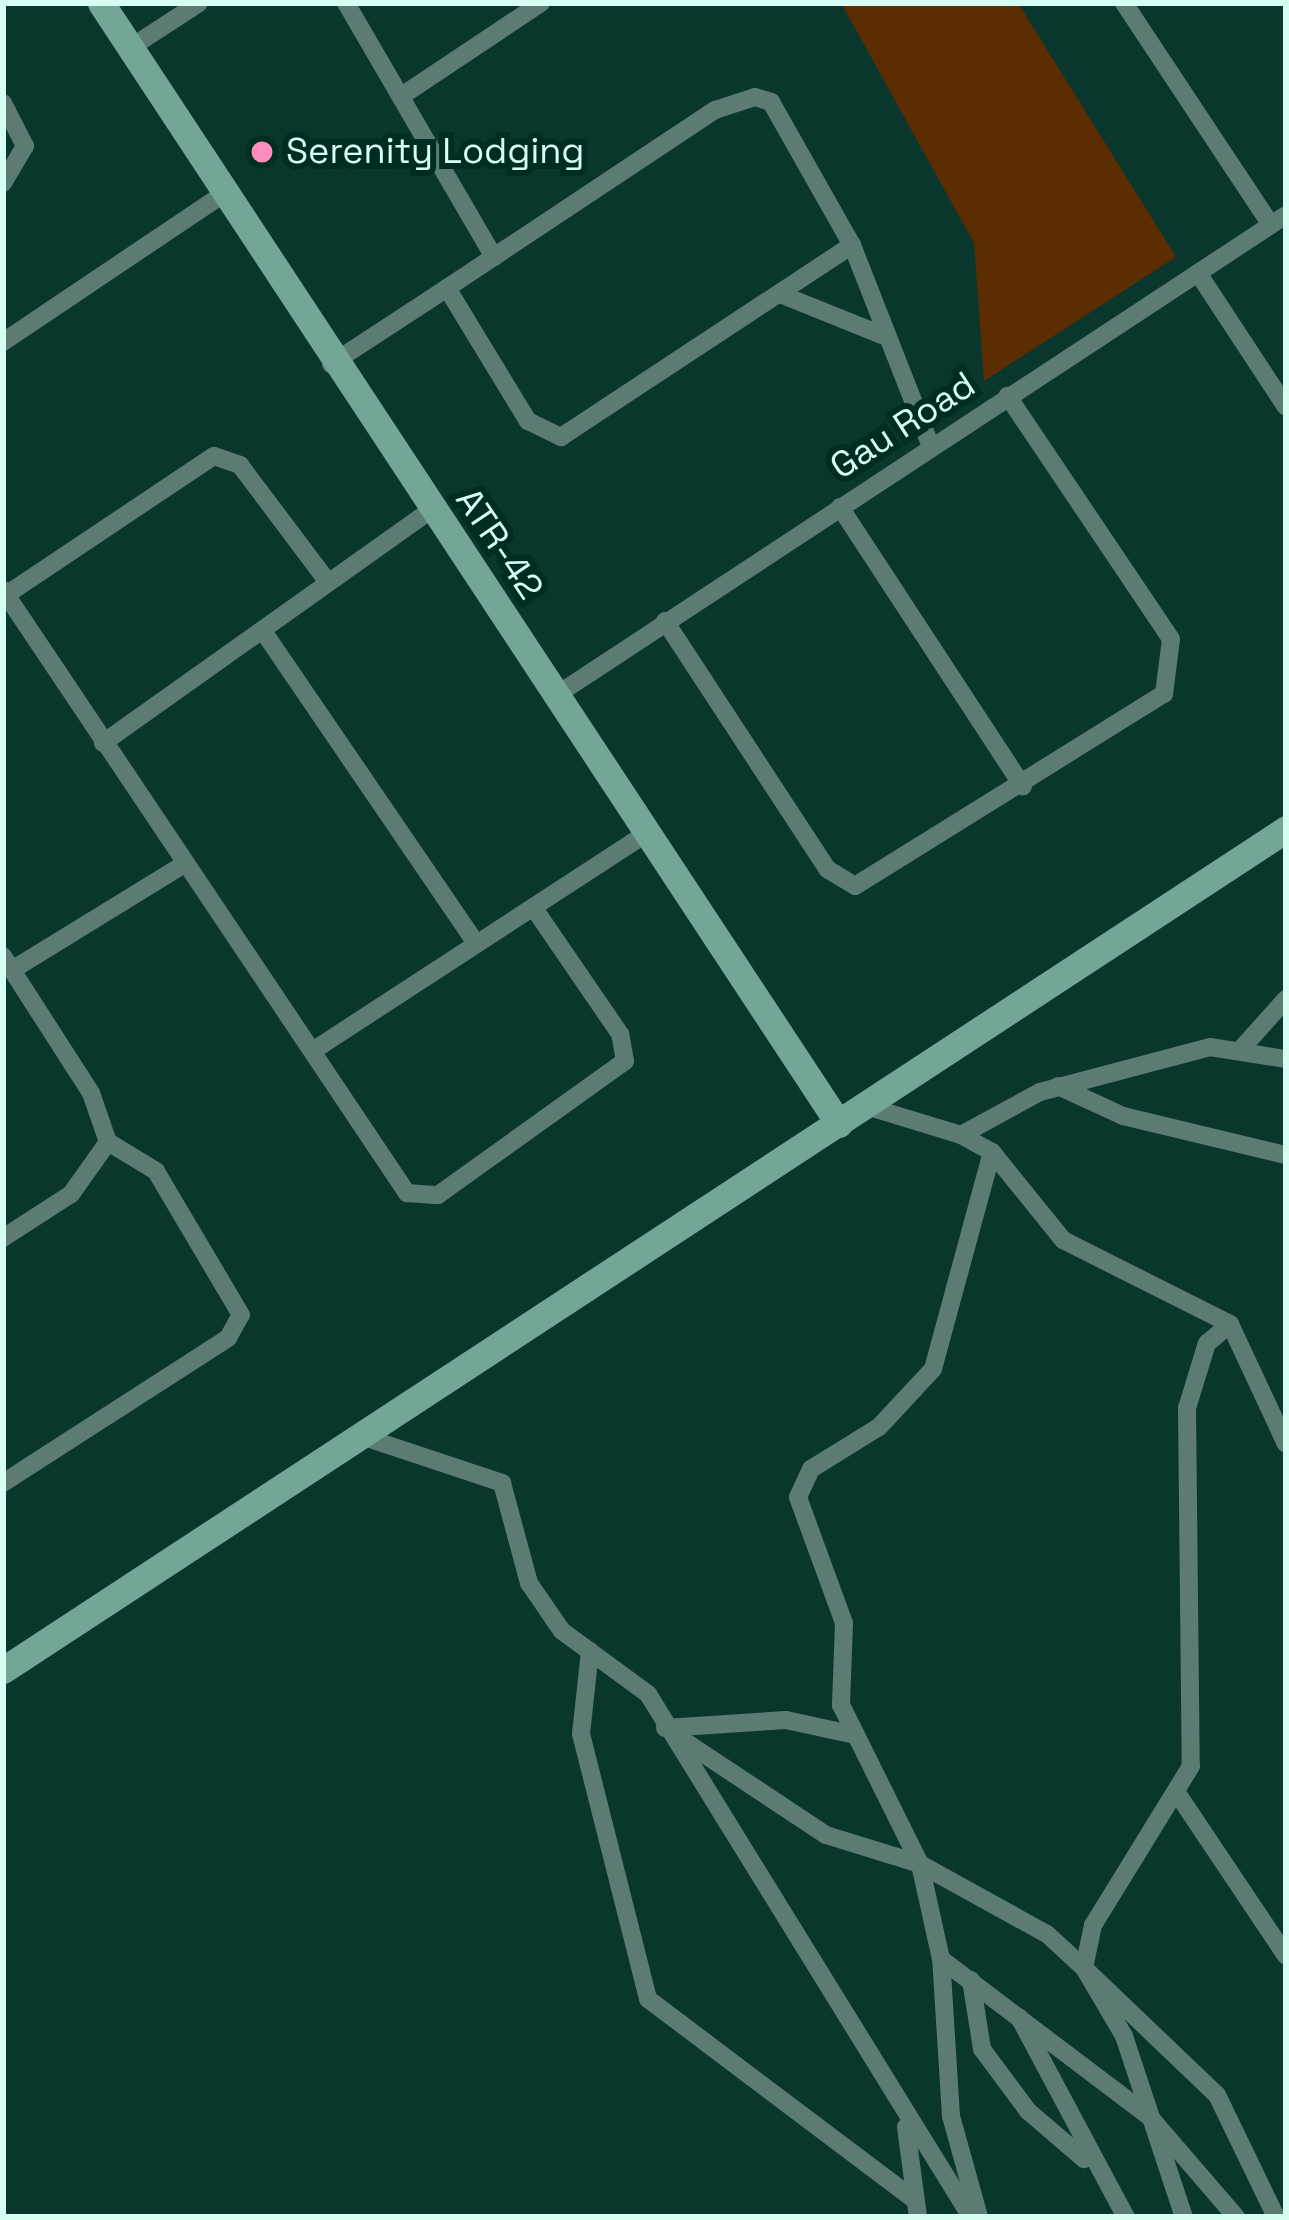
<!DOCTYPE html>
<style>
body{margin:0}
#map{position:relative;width:1289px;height:2220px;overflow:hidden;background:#0a372d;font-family:"Space Grotesk",sans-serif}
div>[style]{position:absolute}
.green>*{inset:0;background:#5d2d02}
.street>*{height:18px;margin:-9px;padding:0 9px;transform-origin:9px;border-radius:9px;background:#5c7b72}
.secondary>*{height:27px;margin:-13.5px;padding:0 13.5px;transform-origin:13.5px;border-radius:13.5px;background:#74a698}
.dots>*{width:33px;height:33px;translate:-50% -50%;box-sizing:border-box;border:6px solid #002d23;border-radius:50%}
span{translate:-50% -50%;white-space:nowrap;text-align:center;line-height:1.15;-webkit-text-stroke:12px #002d23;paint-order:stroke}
.poi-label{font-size:36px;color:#d7fef2}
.left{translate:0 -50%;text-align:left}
.street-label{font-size:36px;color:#d7fef2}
.frame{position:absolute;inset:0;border:6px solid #d7fef2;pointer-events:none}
</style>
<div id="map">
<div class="green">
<i style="clip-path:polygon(841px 3px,1018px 3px,1176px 257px,984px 381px,974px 243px)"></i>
</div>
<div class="street">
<i style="left:346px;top:3px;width:294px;rotate:59.8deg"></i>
<i style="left:1124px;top:3px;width:266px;rotate:56.5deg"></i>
<i style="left:130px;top:48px;width:82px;rotate:-33.1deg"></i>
<i style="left:406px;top:93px;width:162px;rotate:-33.7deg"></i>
<i style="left:3px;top:103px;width:48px;rotate:62.9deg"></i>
<i style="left:25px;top:146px;width:43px;rotate:120.7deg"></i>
<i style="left:1198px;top:273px;width:160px;rotate:56.7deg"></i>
<i style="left:447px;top:288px;width:322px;rotate:-33.6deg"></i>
<i style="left:715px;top:110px;width:42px;rotate:-18deg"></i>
<i style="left:755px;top:97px;width:17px;rotate:17deg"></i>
<i style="left:771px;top:102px;width:164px;rotate:60.5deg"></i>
<i style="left:852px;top:245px;width:214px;rotate:68.6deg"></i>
<i style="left:780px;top:294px;width:110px;rotate:21.9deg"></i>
<i style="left:3px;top:342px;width:265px;rotate:-33.9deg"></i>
<i style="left:331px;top:364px;width:139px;rotate:-33.2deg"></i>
<i style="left:447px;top:288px;width:156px;rotate:58.7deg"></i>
<i style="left:528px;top:421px;width:37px;rotate:26deg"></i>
<i style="left:561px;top:437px;width:349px;rotate:-33.4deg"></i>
<i style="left:840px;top:507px;width:334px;rotate:56.8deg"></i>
<i style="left:3px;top:590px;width:726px;rotate:56.18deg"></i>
<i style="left:407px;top:1193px;width:31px;rotate:4deg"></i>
<i style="left:438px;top:1195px;width:230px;rotate:-35.6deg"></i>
<i style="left:625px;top:1061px;width:27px;rotate:-100deg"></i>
<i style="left:620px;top:1034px;width:154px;rotate:-124.4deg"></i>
<i style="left:6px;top:595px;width:250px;rotate:-33.8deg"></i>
<i style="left:214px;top:456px;width:28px;rotate:19deg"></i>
<i style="left:240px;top:465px;width:146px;rotate:53.1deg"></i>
<i style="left:665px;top:621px;width:296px;rotate:56.8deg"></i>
<i style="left:827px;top:869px;width:33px;rotate:31deg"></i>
<i style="left:855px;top:886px;width:364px;rotate:-31.9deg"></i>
<i style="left:1164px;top:694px;width:55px;rotate:-82.7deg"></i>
<i style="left:1171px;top:639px;width:293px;rotate:-123.9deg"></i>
<i style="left:263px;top:631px;width:376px;rotate:55.7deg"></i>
<i style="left:558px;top:694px;width:871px;rotate:-33.34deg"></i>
<i style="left:103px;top:743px;width:404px;rotate:-35.4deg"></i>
<i style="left:3px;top:956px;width:163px;rotate:57.3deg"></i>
<i style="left:91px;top:1093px;width:52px;rotate:70.9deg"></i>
<i style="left:108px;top:1142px;width:64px;rotate:125.4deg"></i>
<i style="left:71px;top:1194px;width:81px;rotate:147.1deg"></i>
<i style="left:12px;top:970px;width:204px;rotate:-31.6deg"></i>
<i style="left:1242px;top:1048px;width:66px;rotate:-48.1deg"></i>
<i style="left:314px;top:1050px;width:399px;rotate:-33.1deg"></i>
<i style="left:1058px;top:1086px;width:72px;rotate:24.8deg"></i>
<i style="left:1123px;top:1116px;width:168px;rotate:13.5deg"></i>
<i style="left:866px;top:1106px;width:99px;rotate:17deg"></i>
<i style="left:961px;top:1135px;width:90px;rotate:-28.6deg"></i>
<i style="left:1040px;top:1092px;width:176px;rotate:-14.8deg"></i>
<i style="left:1210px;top:1047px;width:77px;rotate:9deg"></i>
<i style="left:961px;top:1135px;width:35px;rotate:29deg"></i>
<i style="left:992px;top:1152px;width:113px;rotate:51.1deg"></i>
<i style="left:1063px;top:1240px;width:187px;rotate:26.7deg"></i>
<i style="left:1230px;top:1324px;width:132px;rotate:65deg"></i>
<i style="left:1230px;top:1324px;width:30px;rotate:140deg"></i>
<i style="left:1207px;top:1343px;width:68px;rotate:107.1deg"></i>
<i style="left:1187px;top:1408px;width:358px;rotate:89.4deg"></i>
<i style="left:1191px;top:1766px;width:187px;rotate:121.6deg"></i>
<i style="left:1093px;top:1925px;width:44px;rotate:101.8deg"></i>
<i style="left:1084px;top:1968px;width:184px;rotate:43.7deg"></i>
<i style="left:1217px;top:2095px;width:136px;rotate:64.2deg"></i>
<i style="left:361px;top:1436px;width:149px;rotate:18.4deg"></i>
<i style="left:502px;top:1483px;width:104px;rotate:74.9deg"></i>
<i style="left:529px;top:1583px;width:58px;rotate:55.5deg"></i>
<i style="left:562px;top:1631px;width:107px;rotate:36.2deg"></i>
<i style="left:648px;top:1694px;width:615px;rotate:58.3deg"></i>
<i style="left:3px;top:1483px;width:268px;rotate:-32.8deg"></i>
<i style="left:228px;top:1338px;width:26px;rotate:-61deg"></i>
<i style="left:241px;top:1315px;width:167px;rotate:-120.6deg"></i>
<i style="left:156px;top:1171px;width:56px;rotate:-148.9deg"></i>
<i style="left:590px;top:1651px;width:83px;rotate:96.2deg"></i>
<i style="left:581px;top:1734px;width:273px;rotate:75.8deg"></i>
<i style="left:648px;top:1999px;width:332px;rotate:37deg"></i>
<i style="left:665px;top:1728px;width:121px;rotate:-3.8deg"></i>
<i style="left:786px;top:1720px;width:66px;rotate:12.2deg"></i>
<i style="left:675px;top:1735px;width:181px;rotate:33.5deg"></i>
<i style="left:826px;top:1835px;width:98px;rotate:17.1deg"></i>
<i style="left:920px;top:1864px;width:145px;rotate:28.9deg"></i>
<i style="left:1047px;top:1934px;width:50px;rotate:42.6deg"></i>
<i style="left:1084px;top:1968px;width:79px;rotate:59.5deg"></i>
<i style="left:1124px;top:2036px;width:191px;rotate:71.7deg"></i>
<i style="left:1179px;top:1796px;width:192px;rotate:56.2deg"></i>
<i style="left:941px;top:1959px;width:262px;rotate:37.1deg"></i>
<i style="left:1150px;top:2117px;width:132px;rotate:49.3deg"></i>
<i style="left:971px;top:1980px;width:70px;rotate:80.9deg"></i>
<i style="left:982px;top:2049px;width:77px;rotate:53.4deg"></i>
<i style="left:1028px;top:2111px;width:74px;rotate:40.6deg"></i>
<i style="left:1019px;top:2017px;width:227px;rotate:61.9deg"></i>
<i style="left:906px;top:2127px;width:91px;rotate:82.4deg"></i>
<i style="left:979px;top:2217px;width:105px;rotate:-105.5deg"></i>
<i style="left:951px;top:2116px;width:157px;rotate:-93.6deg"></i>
<i style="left:941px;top:1959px;width:97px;rotate:-102.5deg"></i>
<i style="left:920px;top:1864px;width:178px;rotate:-116.4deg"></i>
<i style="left:841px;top:1705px;width:82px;rotate:-87.9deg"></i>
<i style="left:844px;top:1623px;width:134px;rotate:-110.1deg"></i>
<i style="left:798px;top:1497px;width:31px;rotate:-65deg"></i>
<i style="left:811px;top:1469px;width:80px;rotate:-31.7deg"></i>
<i style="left:879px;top:1427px;width:79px;rotate:-47deg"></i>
<i style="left:933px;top:1369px;width:225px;rotate:-74.8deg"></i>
</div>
<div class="secondary">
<i style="left:101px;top:3px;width:1342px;rotate:56.64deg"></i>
<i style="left:3px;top:1670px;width:1534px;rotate:-33.24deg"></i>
</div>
<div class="dots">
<i style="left:262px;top:152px;background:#fe8ebc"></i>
</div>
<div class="poi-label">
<span class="left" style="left:286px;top:152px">Serenity Lodging</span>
</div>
<div class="street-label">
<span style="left:903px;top:426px;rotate:-33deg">Gau Road</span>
<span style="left:499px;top:544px;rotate:56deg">ATR-42</span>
</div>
<div class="frame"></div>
</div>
